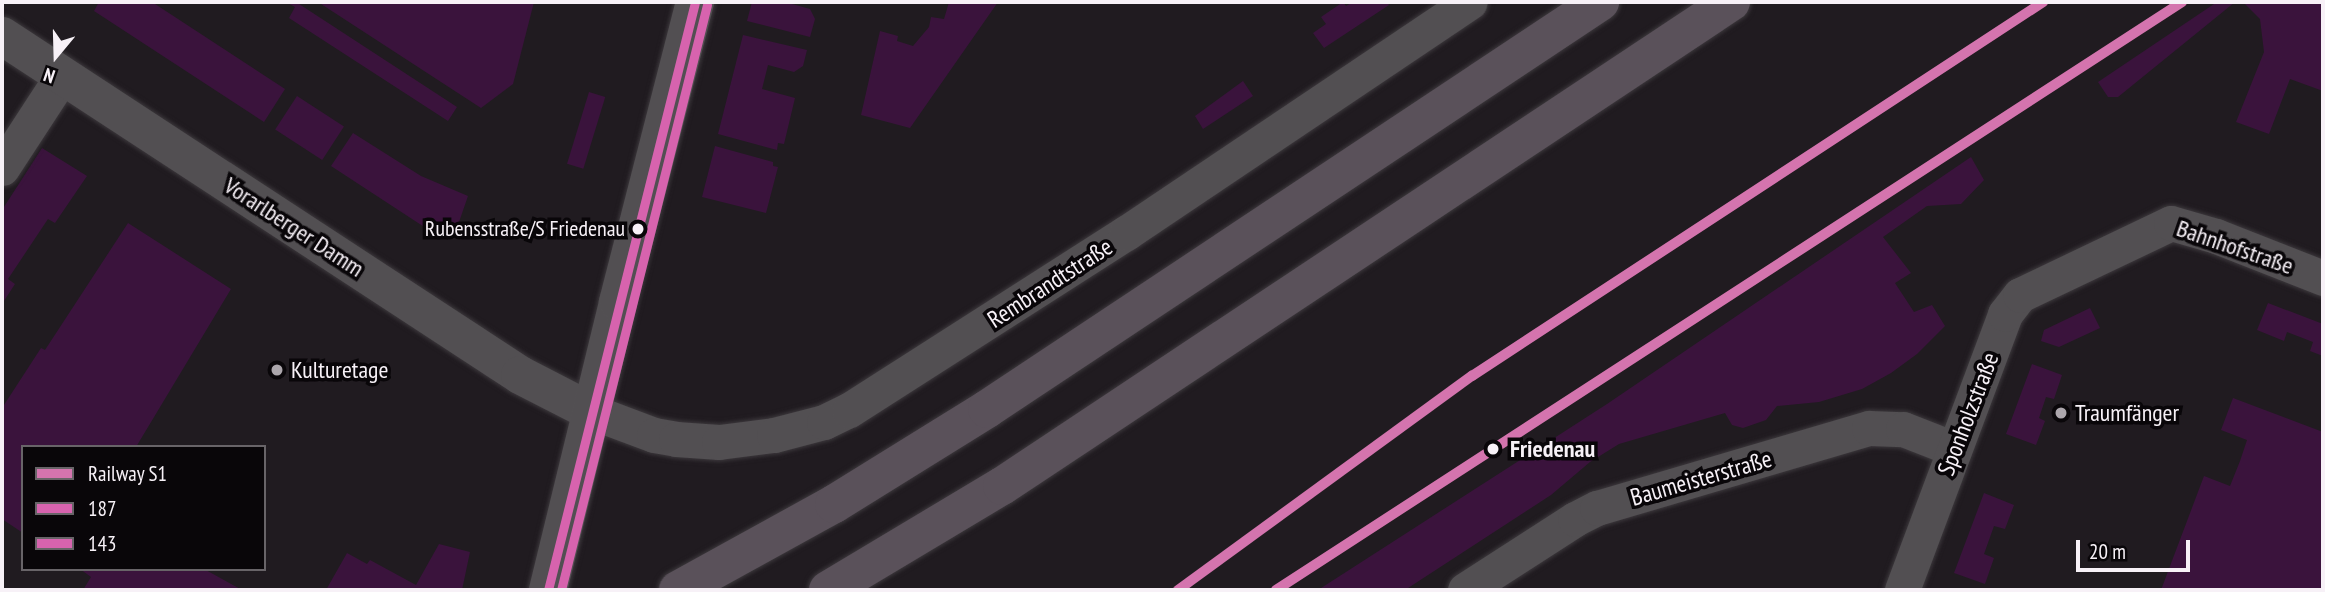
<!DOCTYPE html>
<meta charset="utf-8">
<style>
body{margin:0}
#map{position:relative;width:2325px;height:592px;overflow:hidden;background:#201b20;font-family:"PT Sans Narrow",sans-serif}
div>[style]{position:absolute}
.green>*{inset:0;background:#3a133c;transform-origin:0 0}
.roads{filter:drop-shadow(0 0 2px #3c383c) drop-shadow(0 0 2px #3c383c)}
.minor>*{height:35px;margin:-17.5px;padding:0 17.5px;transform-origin:17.5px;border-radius:17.5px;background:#524f52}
.tertiary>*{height:38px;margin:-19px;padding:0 19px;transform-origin:19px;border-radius:19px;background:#524f52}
.motorway>*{height:38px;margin:-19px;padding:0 19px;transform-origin:19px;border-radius:19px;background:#5a515a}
.bus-1>*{height:9px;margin:-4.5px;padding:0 4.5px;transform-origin:4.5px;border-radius:4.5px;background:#d763ae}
.bus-2>*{height:9px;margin:-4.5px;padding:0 4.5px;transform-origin:4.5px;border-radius:4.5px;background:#d763ae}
.rail-1>*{height:10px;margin:-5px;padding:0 5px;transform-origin:5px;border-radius:5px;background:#d474ae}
.dots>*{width:19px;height:19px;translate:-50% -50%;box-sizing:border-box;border:4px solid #090609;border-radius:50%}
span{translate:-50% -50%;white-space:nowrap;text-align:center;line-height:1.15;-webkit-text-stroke:7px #090609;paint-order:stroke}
.bus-label{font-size:22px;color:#f7f1f7}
.right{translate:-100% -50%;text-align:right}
.street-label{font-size:24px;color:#f7f1f7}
.poi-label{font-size:24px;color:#f7f1f7}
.left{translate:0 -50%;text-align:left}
.stop-label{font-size:24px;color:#f7f1f7;font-weight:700}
.frame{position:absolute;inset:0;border:4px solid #f7f1f7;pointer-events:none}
.legend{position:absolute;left:21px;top:445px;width:245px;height:126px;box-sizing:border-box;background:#090609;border:2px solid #686468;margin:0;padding:9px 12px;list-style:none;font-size:21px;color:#f7f1f7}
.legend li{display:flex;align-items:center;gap:14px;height:35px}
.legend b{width:35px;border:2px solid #686468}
.north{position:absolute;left:21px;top:21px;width:70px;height:70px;-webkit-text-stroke:5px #090609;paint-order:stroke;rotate:199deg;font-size:19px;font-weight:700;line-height:28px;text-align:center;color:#f7f1f7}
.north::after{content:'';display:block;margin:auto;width:24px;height:32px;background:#f7f1f7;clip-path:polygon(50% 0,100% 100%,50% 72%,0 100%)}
.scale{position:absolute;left:2076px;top:540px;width:114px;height:32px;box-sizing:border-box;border:4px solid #f7f1f7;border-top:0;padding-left:9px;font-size:21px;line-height:24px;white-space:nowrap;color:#f7f1f7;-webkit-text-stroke:5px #090609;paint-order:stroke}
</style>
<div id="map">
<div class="green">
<i style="clip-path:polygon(99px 2px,152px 2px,285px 89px,264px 122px,94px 11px)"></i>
<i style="clip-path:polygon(286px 2px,296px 2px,457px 107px,448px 121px,289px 18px,295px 7px)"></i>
<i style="clip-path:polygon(318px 2px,534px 2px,513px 84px,481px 108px)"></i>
<i style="clip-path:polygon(752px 2px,785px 2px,810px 9px,815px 19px,810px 37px,747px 21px)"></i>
<i style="clip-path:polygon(949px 2px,998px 2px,910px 128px,861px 115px,880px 31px,898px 36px,897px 41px,913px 46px,929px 27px,931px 17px,944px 19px)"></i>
<i style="clip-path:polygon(1343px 2px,1346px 6px,1353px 2px,1387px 2px,1389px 5px,1324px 48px,1313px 33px,1326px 24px,1321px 17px)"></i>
<i style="clip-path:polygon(2217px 2px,2235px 2px,2118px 97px,2108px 97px,2098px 82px)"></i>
<i style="clip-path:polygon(2243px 2px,2323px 2px,2323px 91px,2290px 79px,2269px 134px,2236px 122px,2264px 52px,2260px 19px)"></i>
<i style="clip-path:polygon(743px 35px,807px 50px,803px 66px,794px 72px,768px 65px,762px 89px,795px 98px,784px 144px,778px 143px,777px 150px,718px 134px)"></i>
<i style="clip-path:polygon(1243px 81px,1253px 96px,1203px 129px,1195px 116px)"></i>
<i style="left:589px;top:92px;width:17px;height:75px;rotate:17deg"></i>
<i style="left:297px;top:96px;width:56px;height:40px;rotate:33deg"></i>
<i style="clip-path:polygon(353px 133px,421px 176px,468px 196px,459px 222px,451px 229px,435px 234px,331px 166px)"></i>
<i style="clip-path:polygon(715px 146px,773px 162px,773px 166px,778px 167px,766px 213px,702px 197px)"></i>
<i style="clip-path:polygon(42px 148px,87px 176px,55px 223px,48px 219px,8px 279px,15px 284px,2px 304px,2px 210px)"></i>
<i style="clip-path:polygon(1971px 157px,1984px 180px,1961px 204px,1927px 206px,1883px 237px,1911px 273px,1895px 283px,1914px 312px,1932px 305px,1945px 326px,1917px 354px,1891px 373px,1862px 389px,1819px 402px,1777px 406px,1766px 420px,1743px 428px,1732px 425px,1725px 413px,1619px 444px,1590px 462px,1551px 495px,1405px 590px,1318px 590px,1607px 404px)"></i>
<i style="clip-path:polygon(128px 223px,231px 289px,136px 447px,23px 447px,23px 533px,2px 519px,2px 408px,41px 348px,45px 350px)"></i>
<i style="clip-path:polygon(2268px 303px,2323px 324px,2323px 356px,2310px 351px,2313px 342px,2287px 332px,2284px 341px,2257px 330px)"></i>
<i style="clip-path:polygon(2090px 308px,2100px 328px,2059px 347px,2041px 341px,2044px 330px)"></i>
<i style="clip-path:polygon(2032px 364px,2062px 375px,2054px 399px,2046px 397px,2039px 418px,2045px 421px,2036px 445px,2006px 434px)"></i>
<i style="clip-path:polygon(2233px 398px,2323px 432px,2323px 590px,2161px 590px,2204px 476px,2230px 486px,2240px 461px,2247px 440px,2221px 430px)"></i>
<i style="clip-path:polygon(1984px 493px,2014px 505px,2005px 529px,1994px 526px,1984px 554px,1994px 558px,1985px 584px,1954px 573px)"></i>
<i style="clip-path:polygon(439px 544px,470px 552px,462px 590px,326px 590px,347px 553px,367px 564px,370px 560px,416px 585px)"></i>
<i style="clip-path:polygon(80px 569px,204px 569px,242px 590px,83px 590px,91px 577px)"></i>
</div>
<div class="roads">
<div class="minor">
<i style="left:2px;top:168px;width:110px;rotate:-56.9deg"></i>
<i style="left:590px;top:411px;width:68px;rotate:20.6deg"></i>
<i style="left:654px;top:435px;width:22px;rotate:10deg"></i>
<i style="left:676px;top:439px;width:43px;rotate:4deg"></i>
<i style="left:719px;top:442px;width:55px;rotate:-7.3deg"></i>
<i style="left:774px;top:435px;width:52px;rotate:-14.6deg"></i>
<i style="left:824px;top:422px;width:28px;rotate:-26deg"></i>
<i style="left:849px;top:410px;width:329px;rotate:-32.6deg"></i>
<i style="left:1126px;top:233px;width:414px;rotate:-33.9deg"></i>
<i style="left:1465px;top:590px;width:131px;rotate:-32.8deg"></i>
<i style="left:1575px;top:519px;width:25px;rotate:-27deg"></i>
<i style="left:1597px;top:508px;width:284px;rotate:-16.4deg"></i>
<i style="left:1869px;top:428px;width:34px;rotate:2deg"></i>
<i style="left:1903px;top:429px;width:55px;rotate:21.4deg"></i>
<i style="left:1902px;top:590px;width:295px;rotate:-69.5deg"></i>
<i style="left:2005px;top:314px;width:24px;rotate:-52deg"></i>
<i style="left:2020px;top:295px;width:167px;rotate:-25.5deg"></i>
<i style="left:2171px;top:223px;width:47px;rotate:16.1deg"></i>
<i style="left:2216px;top:236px;width:115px;rotate:21.4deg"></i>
</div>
<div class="tertiary">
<i style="left:2px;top:36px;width:619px;rotate:33.2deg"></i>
<i style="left:520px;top:375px;width:79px;rotate:27.2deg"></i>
<i style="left:548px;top:590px;width:296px;rotate:-76.3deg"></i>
<i style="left:618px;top:302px;width:310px;rotate:-75.6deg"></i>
</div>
<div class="motorway">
<i style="left:678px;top:590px;width:178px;rotate:-28.9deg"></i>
<i style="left:834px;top:504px;width:180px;rotate:-31.8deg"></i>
<i style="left:987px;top:409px;width:736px;rotate:-33.58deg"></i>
<i style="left:828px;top:590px;width:203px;rotate:-30.9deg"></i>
<i style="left:1002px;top:486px;width:875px;rotate:-33.58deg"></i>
</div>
</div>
<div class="bus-1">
<i style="left:548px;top:590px;width:606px;rotate:-75.96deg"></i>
</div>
<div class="bus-2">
<i style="left:561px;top:590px;width:603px;rotate:-75.99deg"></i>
</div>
<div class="rail-1">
<i style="left:1178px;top:590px;width:364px;rotate:-36.1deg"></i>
<i style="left:1472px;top:376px;width:683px;rotate:-33.22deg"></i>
<i style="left:1276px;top:590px;width:1080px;rotate:-32.98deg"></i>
</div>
<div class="dots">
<i style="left:638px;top:229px;background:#f7f1f7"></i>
<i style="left:277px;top:370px;background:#aca6ac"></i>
<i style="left:2061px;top:413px;background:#aca6ac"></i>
<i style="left:1493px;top:449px;background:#f7f1f7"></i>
</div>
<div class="bus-label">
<span class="right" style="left:625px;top:229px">Rubensstraße/S Friedenau</span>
</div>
<div class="street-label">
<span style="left:294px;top:227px;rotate:33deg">Vorarlberger Damm</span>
<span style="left:2235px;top:247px;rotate:19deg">Bahnhofstraße</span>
<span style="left:1050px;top:283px;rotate:-33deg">Rembrandtstraße</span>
<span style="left:1968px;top:414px;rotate:-69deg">Sponholzstraße</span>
<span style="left:1701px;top:478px;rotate:-16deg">Baumeisterstraße</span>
</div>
<div class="poi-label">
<span class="left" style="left:291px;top:370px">Kulturetage</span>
<span class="left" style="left:2075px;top:413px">Traumfänger</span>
</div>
<div class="stop-label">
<span class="left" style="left:1510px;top:449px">Friedenau</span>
</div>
<div class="frame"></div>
<ul class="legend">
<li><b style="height:9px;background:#d474ae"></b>Railway S1</li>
<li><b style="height:9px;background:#d763ae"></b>187</li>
<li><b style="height:9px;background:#d763ae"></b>143</li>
</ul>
<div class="north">N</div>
<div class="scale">20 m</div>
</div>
